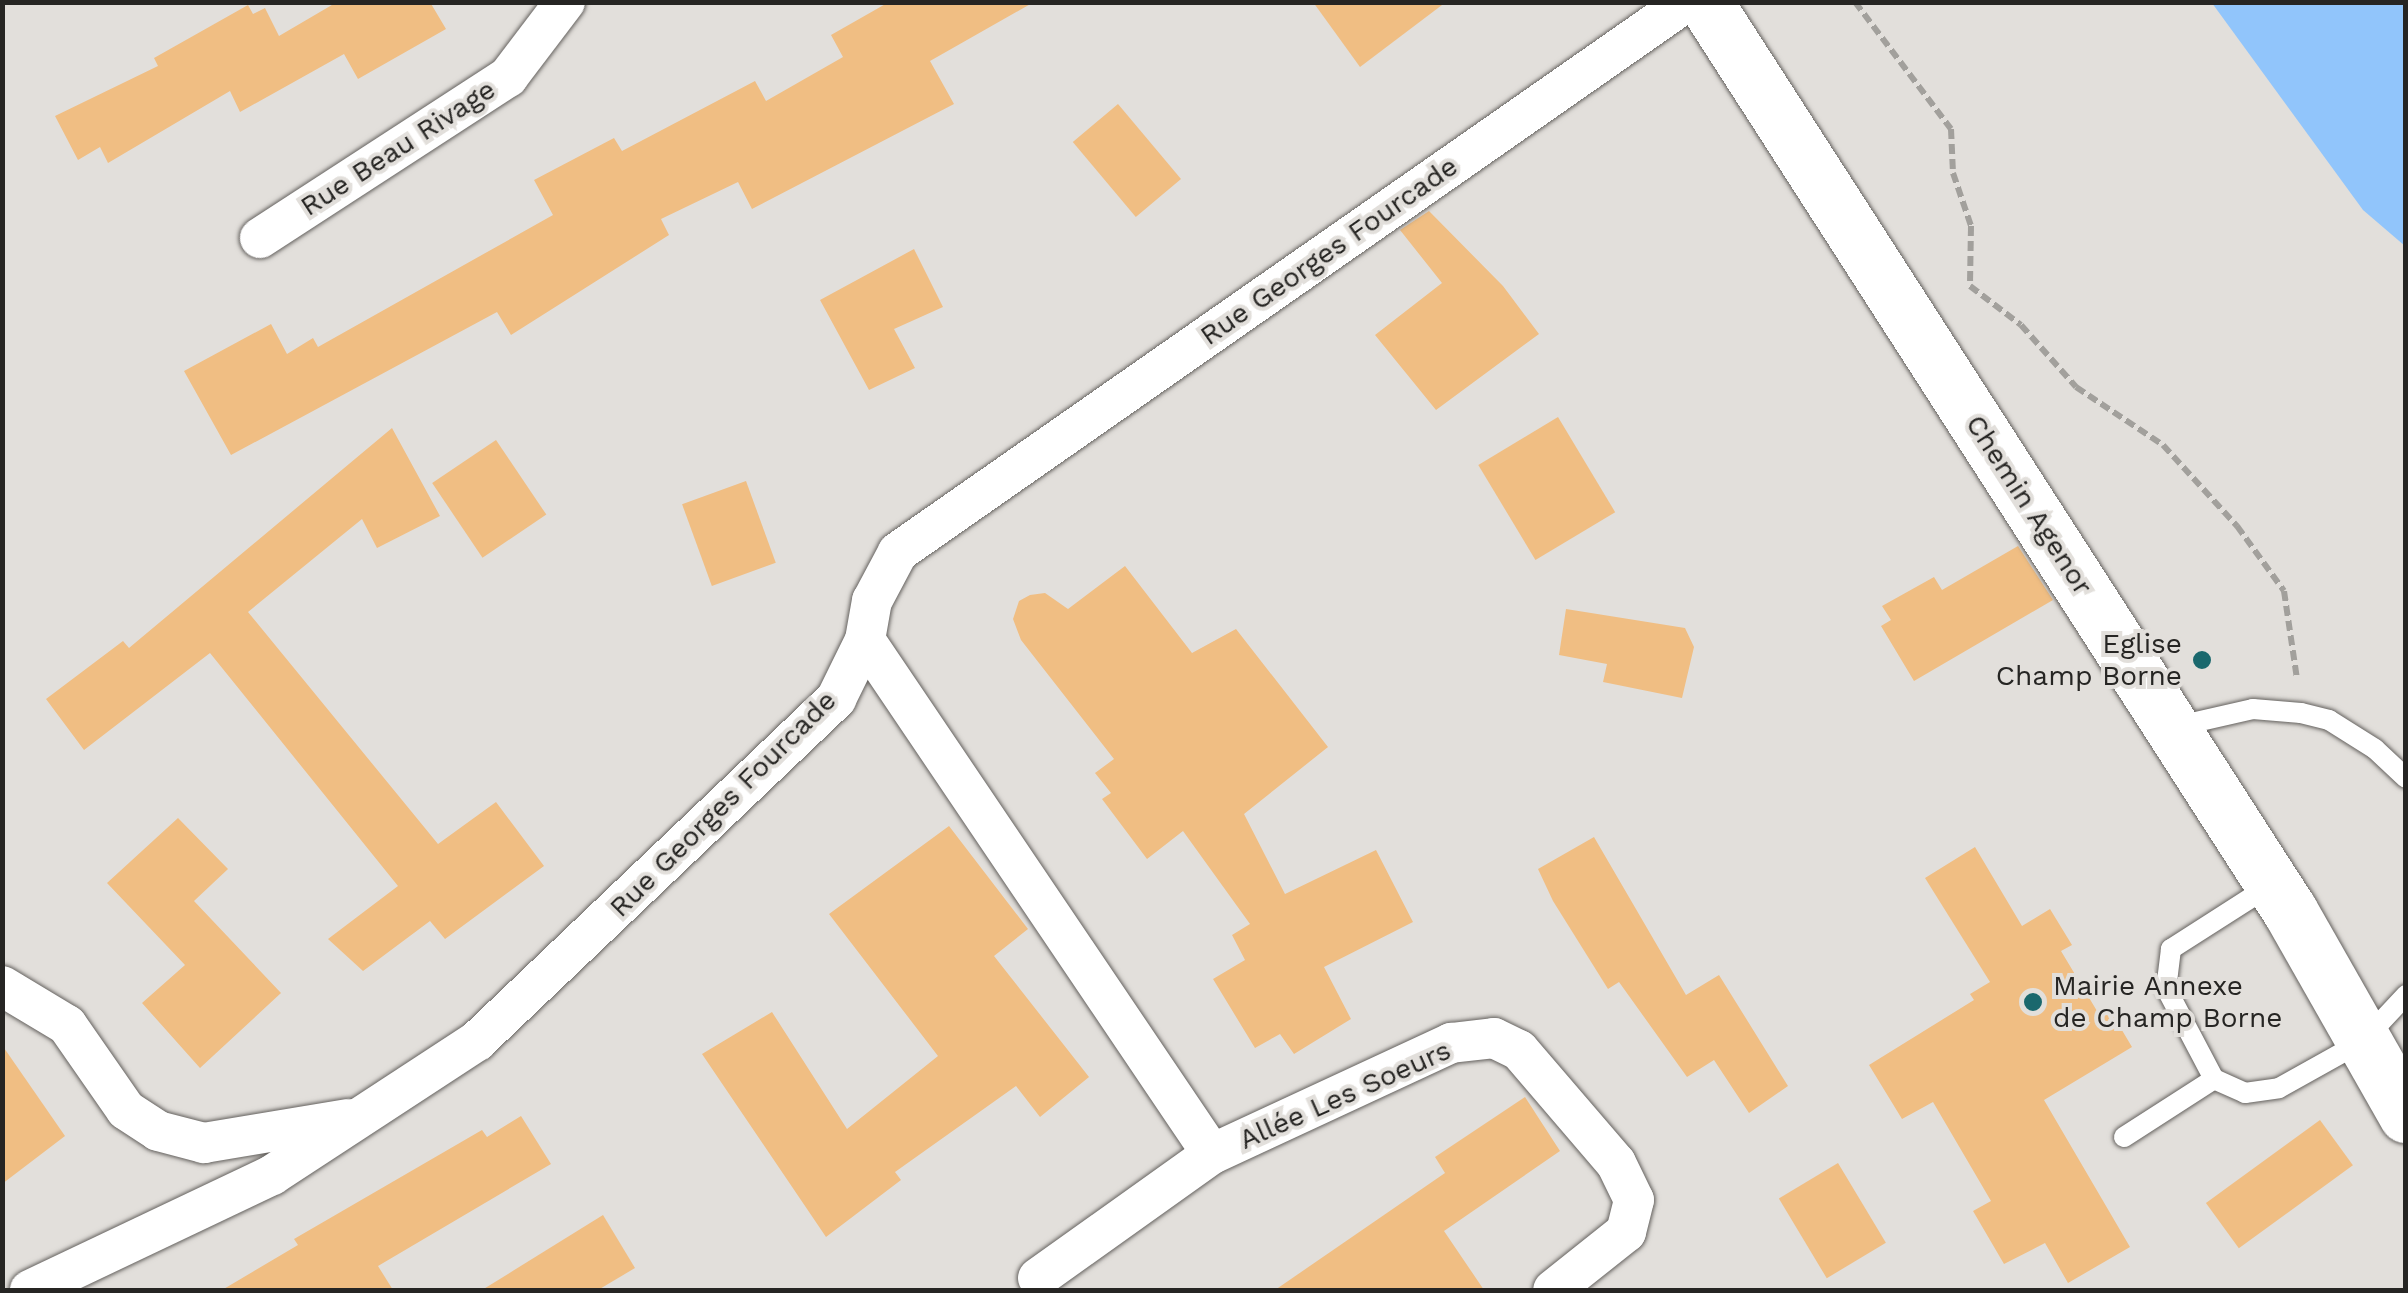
<!DOCTYPE html>
<meta charset="utf-8">
<style>
body{margin:0}
#map{position:relative;width:2408px;height:1293px;overflow:hidden;background:#e2dfdb;font-family:"Work Sans",sans-serif}
div>[style]{position:absolute}
.water>*{inset:0;background:#91c5fb}
.building>*{inset:0;background:#f0be83;transform-origin:0 0}
.path>*{height:6px;margin-top:-3px;transform-origin:0;background:repeating-linear-gradient(90deg,#a2a09c 0 10px,transparent 0 15px)}
.roads{filter:drop-shadow(0 0 2px #64615e) drop-shadow(0 0 2px #64615e)}
.service>*{height:20px;margin:-10px;padding:0 10px;transform-origin:10px;border-radius:10px;background:#fff}
.minor>*{height:40px;margin:-20px;padding:0 20px;transform-origin:20px;border-radius:20px;background:#fff}
.secondary>*{height:55px;margin:-27.5px;padding:0 27.5px;transform-origin:27.5px;border-radius:27.5px;background:#fff}
.dots>*{width:28px;height:28px;translate:-50% -50%;box-sizing:border-box;border:5px solid #e2dfdb;border-radius:50%}
span{translate:-50% -50%;white-space:nowrap;text-align:center;line-height:1.15;-webkit-text-stroke:8px #e2dfdb;paint-order:stroke}
.street-label{font-size:28px;color:#262523}
.poi-label{font-size:28px;color:#262523}
.right{translate:-100% -50%;text-align:right}
.left{translate:0 -50%;text-align:left}
.frame{position:absolute;inset:0;border:5px solid #262523;pointer-events:none}
</style>
<div id="map">
<div class="water">
<i style="clip-path:polygon(2212px 3px,2405px 3px,2405px 246px,2363px 210px)"></i>
</div>
<div class="building">
<i style="clip-path:polygon(337px 2px,430px 2px,446px 29px,358px 79px,344px 54px,240px 112px,230px 91px,108px 163px,100px 147px,78px 160px,55px 116px,158px 66px,154px 58px,248px 5px,253px 14px,265px 8px,279px 36px)"></i>
<i style="clip-path:polygon(889px 2px,1034px 2px,930px 61px,954px 104px,752px 209px,738px 182px,661px 219px,669px 235px,511px 335px,497px 312px,231px 455px,184px 371px,271px 324px,287px 354px,313px 338px,318px 347px,553px 215px,534px 180px,614px 138px,622px 151px,755px 81px,766px 101px,843px 57px,831px 35px)"></i>
<i style="clip-path:polygon(1313px 2px,1446px 2px,1360px 67px)"></i>
<i style="left:1118px;top:104px;width:98px;height:59px;rotate:50deg"></i>
<i style="clip-path:polygon(1429px 211px,1503px 286px,1539px 334px,1436px 410px,1375px 335px,1442px 283px,1400px 230px)"></i>
<i style="clip-path:polygon(914px 249px,943px 307px,894px 329px,915px 368px,869px 390px,820px 300px)"></i>
<i style="left:1558px;top:417px;width:111px;height:93px;rotate:59deg"></i>
<i style="clip-path:polygon(392px 428px,440px 516px,377px 548px,362px 519px,248px 612px,438px 844px,496px 802px,544px 866px,445px 939px,430px 921px,363px 971px,328px 939px,398px 886px,210px 653px,84px 750px,46px 699px,123px 641px,129px 648px)"></i>
<i style="left:496px;top:440px;width:90px;height:77px;rotate:56deg"></i>
<i style="left:746px;top:481px;width:87px;height:68px;rotate:70deg"></i>
<i style="clip-path:polygon(2018px 546px,2053px 600px,1914px 681px,1881px 626px,1891px 620px,1882px 606px,1934px 577px,1942px 590px)"></i>
<i style="clip-path:polygon(1125px 566px,1192px 653px,1236px 629px,1328px 747px,1244px 814px,1285px 894px,1376px 850px,1413px 922px,1324px 967px,1351px 1019px,1294px 1054px,1280px 1034px,1255px 1048px,1213px 979px,1245px 960px,1232px 935px,1250px 924px,1183px 831px,1147px 859px,1102px 799px,1111px 793px,1095px 773px,1114px 759px,1021px 640px,1013px 619px,1019px 601px,1030px 595px,1045px 593px,1068px 609px)"></i>
<i style="clip-path:polygon(1566px 609px,1685px 628px,1694px 647px,1682px 698px,1603px 682px,1607px 664px,1559px 655px)"></i>
<i style="clip-path:polygon(178px 818px,228px 869px,194px 901px,281px 993px,200px 1068px,142px 1003px,185px 965px,107px 883px)"></i>
<i style="clip-path:polygon(949px 826px,1028px 929px,994px 956px,1089px 1077px,1040px 1117px,1016px 1086px,895px 1172px,901px 1180px,826px 1237px,702px 1054px,772px 1012px,847px 1129px,938px 1056px,829px 914px)"></i>
<i style="clip-path:polygon(1594px 837px,1686px 995px,1719px 975px,1788px 1086px,1749px 1113px,1714px 1060px,1687px 1077px,1619px 982px,1608px 989px,1553px 901px,1538px 869px)"></i>
<i style="clip-path:polygon(1975px 847px,2022px 926px,2050px 909px,2072px 945px,2061px 951px,2100px 1016px,2110px 1010px,2132px 1047px,2044px 1100px,2130px 1247px,2068px 1283px,2045px 1243px,2004px 1264px,1973px 1211px,1991px 1201px,1933px 1102px,1902px 1119px,1869px 1065px,1974px 1000px,1970px 994px,1990px 982px,1925px 878px)"></i>
<i style="clip-path:polygon(2px 1045px,65px 1136px,2px 1184px)"></i>
<i style="clip-path:polygon(1525px 1097px,1560px 1151px,1444px 1231px,1484px 1290px,1275px 1290px,1445px 1173px,1435px 1157px)"></i>
<i style="clip-path:polygon(521px 1116px,551px 1164px,378px 1266px,393px 1290px,222px 1290px,298px 1245px,294px 1239px,482px 1130px,487px 1137px)"></i>
<i style="left:2320px;top:1120px;width:56px;height:141px;rotate:54deg"></i>
<i style="left:1838px;top:1163px;width:93px;height:69px;rotate:59deg"></i>
<i style="clip-path:polygon(603px 1215px,635px 1268px,598px 1290px,482px 1290px)"></i>
</div>
<div class="path">
<i style="left:1855px;top:2px;width:159px;rotate:52.9deg"></i>
<i style="left:1951px;top:129px;width:44px;rotate:87.4deg"></i>
<i style="left:1953px;top:173px;width:56px;rotate:71.2deg"></i>
<i style="left:1971px;top:226px;width:60px;rotate:91deg"></i>
<i style="left:1970px;top:286px;width:64px;rotate:37.4deg"></i>
<i style="left:2021px;top:325px;width:83px;rotate:48.4deg"></i>
<i style="left:2076px;top:387px;width:105px;rotate:33.7deg"></i>
<i style="left:2163px;top:445px;width:110px;rotate:47.6deg"></i>
<i style="left:2237px;top:526px;width:80px;rotate:54.1deg"></i>
<i style="left:2284px;top:591px;width:89px;rotate:81.6deg"></i>
</div>
<div class="roads">
<div class="service">
<i style="left:2174px;top:727px;width:81px;rotate:-12.8deg"></i>
<i style="left:2253px;top:709px;width:48px;rotate:4.8deg"></i>
<i style="left:2301px;top:713px;width:29px;rotate:14deg"></i>
<i style="left:2329px;top:720px;width:54px;rotate:32.2deg"></i>
<i style="left:2375px;top:749px;width:42px;rotate:43.1deg"></i>
<i style="left:2271px;top:885px;width:119px;rotate:147.4deg"></i>
<i style="left:2171px;top:949px;width:39px;rotate:97deg"></i>
<i style="left:2166px;top:988px;width:103px;rotate:62.2deg"></i>
<i style="left:2214px;top:1079px;width:34px;rotate:24deg"></i>
<i style="left:2245px;top:1093px;width:34px;rotate:-8deg"></i>
<i style="left:2279px;top:1088px;width:96px;rotate:-29.2deg"></i>
<i style="left:2363px;top:1041px;width:63px;rotate:-46.9deg"></i>
<i style="left:2124px;top:1137px;width:107px;rotate:-32.8deg"></i>
</div>
<div class="minor">
<i style="left:260px;top:238px;width:296px;rotate:-33deg"></i>
<i style="left:508px;top:77px;width:94px;rotate:-52.8deg"></i>
<i style="left:865px;top:640px;width:620px;rotate:55.98deg"></i>
<i style="left:2px;top:986px;width:76px;rotate:31deg"></i>
<i style="left:67px;top:1025px;width:103px;rotate:55.2deg"></i>
<i style="left:126px;top:1110px;width:38px;rotate:33deg"></i>
<i style="left:158px;top:1131px;width:48px;rotate:14.6deg"></i>
<i style="left:204px;top:1143px;width:146px;rotate:-9.5deg"></i>
<i style="left:1038px;top:1278px;width:214px;rotate:-35.5deg"></i>
<i style="left:1212px;top:1154px;width:264px;rotate:-24.9deg"></i>
<i style="left:1451px;top:1043px;width:43px;rotate:-6.6deg"></i>
<i style="left:1494px;top:1038px;width:28px;rotate:26deg"></i>
<i style="left:1519px;top:1050px;width:149px;rotate:49.4deg"></i>
<i style="left:1616px;top:1163px;width:41px;rotate:64.1deg"></i>
<i style="left:1634px;top:1200px;width:33px;rotate:104deg"></i>
<i style="left:1626px;top:1232px;width:93px;rotate:141.5deg"></i>
<i style="left:30px;top:1290px;width:268px;rotate:-25.4deg"></i>
<i style="left:272px;top:1175px;width:245px;rotate:-33.2deg"></i>
<i style="left:477px;top:1041px;width:496px;rotate:-43.6deg"></i>
<i style="left:836px;top:699px;width:66px;rotate:-63.8deg"></i>
<i style="left:865px;top:640px;width:40px;rotate:-80deg"></i>
<i style="left:872px;top:601px;width:55px;rotate:-62deg"></i>
<i style="left:898px;top:552px;width:961px;rotate:-34.91deg"></i>
</div>
<div class="secondary">
<i style="left:1705px;top:2px;width:1081px;rotate:57.24deg"></i>
<i style="left:2290px;top:911px;width:235px;rotate:60.4deg"></i>
</div>
</div>
<div class="dots">
<i style="left:2202px;top:660px;background:#1a686d"></i>
<i style="left:2033px;top:1002px;background:#1a686d"></i>
</div>
<div class="street-label">
<span style="left:398px;top:148px;rotate:-33deg">Rue Beau Rivage</span>
<span style="left:1329px;top:251px;rotate:-35deg">Rue Georges Fourcade</span>
<span style="left:2029px;top:505px;rotate:57deg">Chemin Agenor</span>
<span style="left:723px;top:804px;rotate:-45deg">Rue Georges Fourcade</span>
<span style="left:1345px;top:1095px;rotate:-24deg">Allée Les Soeurs</span>
</div>
<div class="poi-label">
<span class="right" style="left:2182px;top:660px">Eglise<br>Champ Borne</span>
<span class="left" style="left:2053px;top:1002px">Mairie Annexe<br>de Champ Borne</span>
</div>
<div class="frame"></div>
</div>
